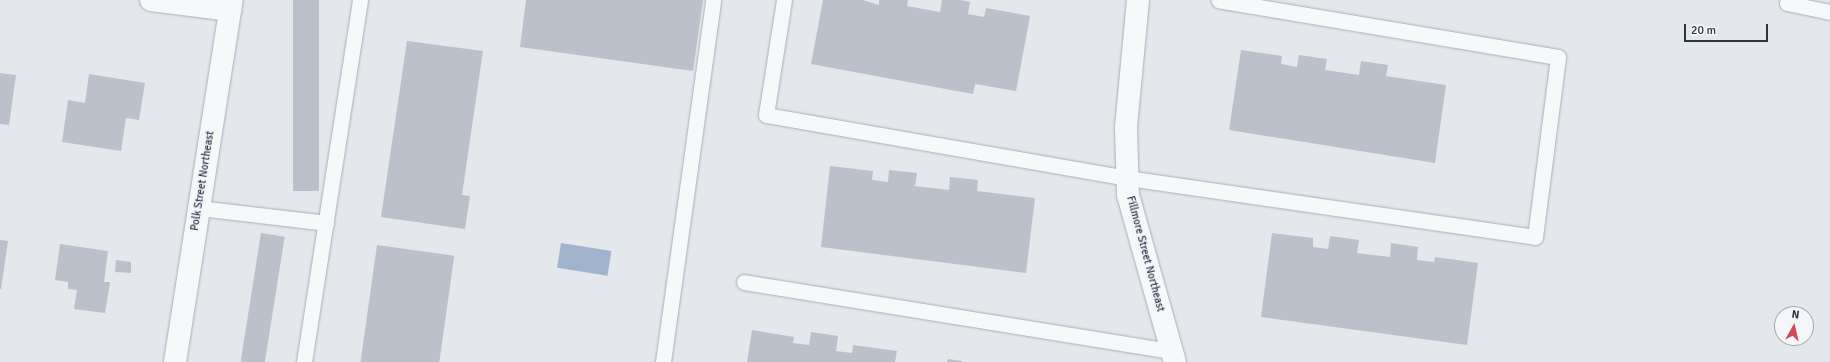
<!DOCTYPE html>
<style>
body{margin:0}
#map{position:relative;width:1830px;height:362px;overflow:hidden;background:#e4e7ec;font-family:Signika,sans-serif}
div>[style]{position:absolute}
.water>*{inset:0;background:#9fb4cc;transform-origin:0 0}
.building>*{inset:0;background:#bbc0ca;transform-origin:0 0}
.roads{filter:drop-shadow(0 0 1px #a9aeb7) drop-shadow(0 0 1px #a9aeb7)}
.service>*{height:15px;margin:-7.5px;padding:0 7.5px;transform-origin:7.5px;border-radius:7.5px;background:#f7f8fa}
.minor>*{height:22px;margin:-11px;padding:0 11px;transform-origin:11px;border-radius:11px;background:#f7f8fa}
.tertiary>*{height:22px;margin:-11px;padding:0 11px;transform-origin:11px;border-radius:11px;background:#f7f8fa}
span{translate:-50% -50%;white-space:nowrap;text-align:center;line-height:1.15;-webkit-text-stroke:3.5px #f4f6f9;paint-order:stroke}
.street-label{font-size:11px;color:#2b3445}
.north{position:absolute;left:1774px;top:306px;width:40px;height:40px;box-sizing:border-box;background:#f4f6f9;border:1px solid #a4a8b1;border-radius:50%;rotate:8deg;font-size:11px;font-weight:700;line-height:16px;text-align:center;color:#2b3445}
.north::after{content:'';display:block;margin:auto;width:14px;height:18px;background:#d1495b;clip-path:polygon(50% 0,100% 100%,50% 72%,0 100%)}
.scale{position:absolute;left:1684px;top:24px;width:84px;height:18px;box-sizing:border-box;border:2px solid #2b3445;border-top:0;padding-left:5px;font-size:12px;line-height:14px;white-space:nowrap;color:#2b3445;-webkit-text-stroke:3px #f4f6f9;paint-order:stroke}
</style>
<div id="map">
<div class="water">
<i style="left:561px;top:243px;width:51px;height:25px;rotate:9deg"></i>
</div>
<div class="building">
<i style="left:293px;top:0;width:26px;height:191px"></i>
<i style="clip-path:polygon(526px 0,703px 0,693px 71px,520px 47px)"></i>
<i style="clip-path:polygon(823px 0,863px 0,879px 5px,879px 0,908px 0,907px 6px,940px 12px,942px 0,960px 0,970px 2px,968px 14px,984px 17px,986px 8px,1030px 16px,1016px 91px,975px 84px,973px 94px,811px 64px)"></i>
<i style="clip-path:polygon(407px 41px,483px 51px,462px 195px,470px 196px,465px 229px,381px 217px)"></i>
<i style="clip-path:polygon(1241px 50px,1282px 56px,1281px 64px,1297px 67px,1299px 55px,1327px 59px,1325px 70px,1359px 75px,1361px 61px,1388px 65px,1386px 76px,1446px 85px,1435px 163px,1229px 130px)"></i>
<i style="clip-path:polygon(0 73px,16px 75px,9px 125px,0 124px)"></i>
<i style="clip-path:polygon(89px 74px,145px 83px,139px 120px,126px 118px,121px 151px,62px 142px,68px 100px,85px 103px)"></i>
<i style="clip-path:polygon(830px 166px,873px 171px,872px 180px,888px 182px,889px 170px,917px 173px,915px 186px,949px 190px,950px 177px,978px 180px,977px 191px,1035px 198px,1026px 273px,821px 247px)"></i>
<i style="left:261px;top:233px;width:24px;height:130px;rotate:9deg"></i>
<i style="clip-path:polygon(1272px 233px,1313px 238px,1313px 247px,1328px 249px,1330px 236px,1359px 240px,1357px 253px,1390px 257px,1391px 243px,1418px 247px,1417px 260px,1434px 262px,1435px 257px,1478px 263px,1467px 345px,1261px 317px)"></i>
<i style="clip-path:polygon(0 240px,8px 241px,1px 289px,0 289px)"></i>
<i style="clip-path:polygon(60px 244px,108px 251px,104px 282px,110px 282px,105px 313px,74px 309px,77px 290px,68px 289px,68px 282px,55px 280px)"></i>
<i style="left:377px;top:245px;width:78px;height:118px;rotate:8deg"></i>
<i style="clip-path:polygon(116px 260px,131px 262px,131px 273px,115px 272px)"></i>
<i style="clip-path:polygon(752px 330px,794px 337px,793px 343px,809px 345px,811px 332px,838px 336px,836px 351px,852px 353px,853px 345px,897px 351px,895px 362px,747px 362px)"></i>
<i style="clip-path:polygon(948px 359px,962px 361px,962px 362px,947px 362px)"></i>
</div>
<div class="roads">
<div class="service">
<i style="left:784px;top:0;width:116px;rotate:98.9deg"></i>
<i style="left:766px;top:115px;width:366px;rotate:9.9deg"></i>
<i style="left:1127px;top:178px;width:412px;rotate:8.2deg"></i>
<i style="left:1535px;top:237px;width:181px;rotate:-82.7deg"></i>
<i style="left:1558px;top:57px;width:344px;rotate:-170.5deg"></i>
<i style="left:1788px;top:0;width:3px;rotate:108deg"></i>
<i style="left:1787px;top:3px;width:44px;rotate:11.8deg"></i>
<i style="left:199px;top:208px;width:128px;rotate:6.7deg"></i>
<i style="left:744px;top:282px;width:433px;rotate:9.2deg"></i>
<i style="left:304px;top:362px;width:366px;rotate:-81.2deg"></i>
<i style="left:663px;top:362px;width:365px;rotate:-82.1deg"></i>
</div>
<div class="minor">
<i style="left:151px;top:0;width:80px;rotate:7.2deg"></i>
<i style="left:1138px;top:0;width:129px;rotate:95.4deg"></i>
<i style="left:1126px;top:128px;width:67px;rotate:88.3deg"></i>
<i style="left:1128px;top:195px;width:173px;rotate:74.3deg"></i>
</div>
<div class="tertiary">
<i style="left:175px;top:362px;width:366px;rotate:-81.1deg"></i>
</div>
</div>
<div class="street-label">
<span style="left:203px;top:181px;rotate:-81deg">Polk Street Northeast</span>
<span style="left:1145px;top:254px;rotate:75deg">Fillmore Street Northeast</span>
</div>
<div class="north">N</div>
<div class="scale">20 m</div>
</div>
